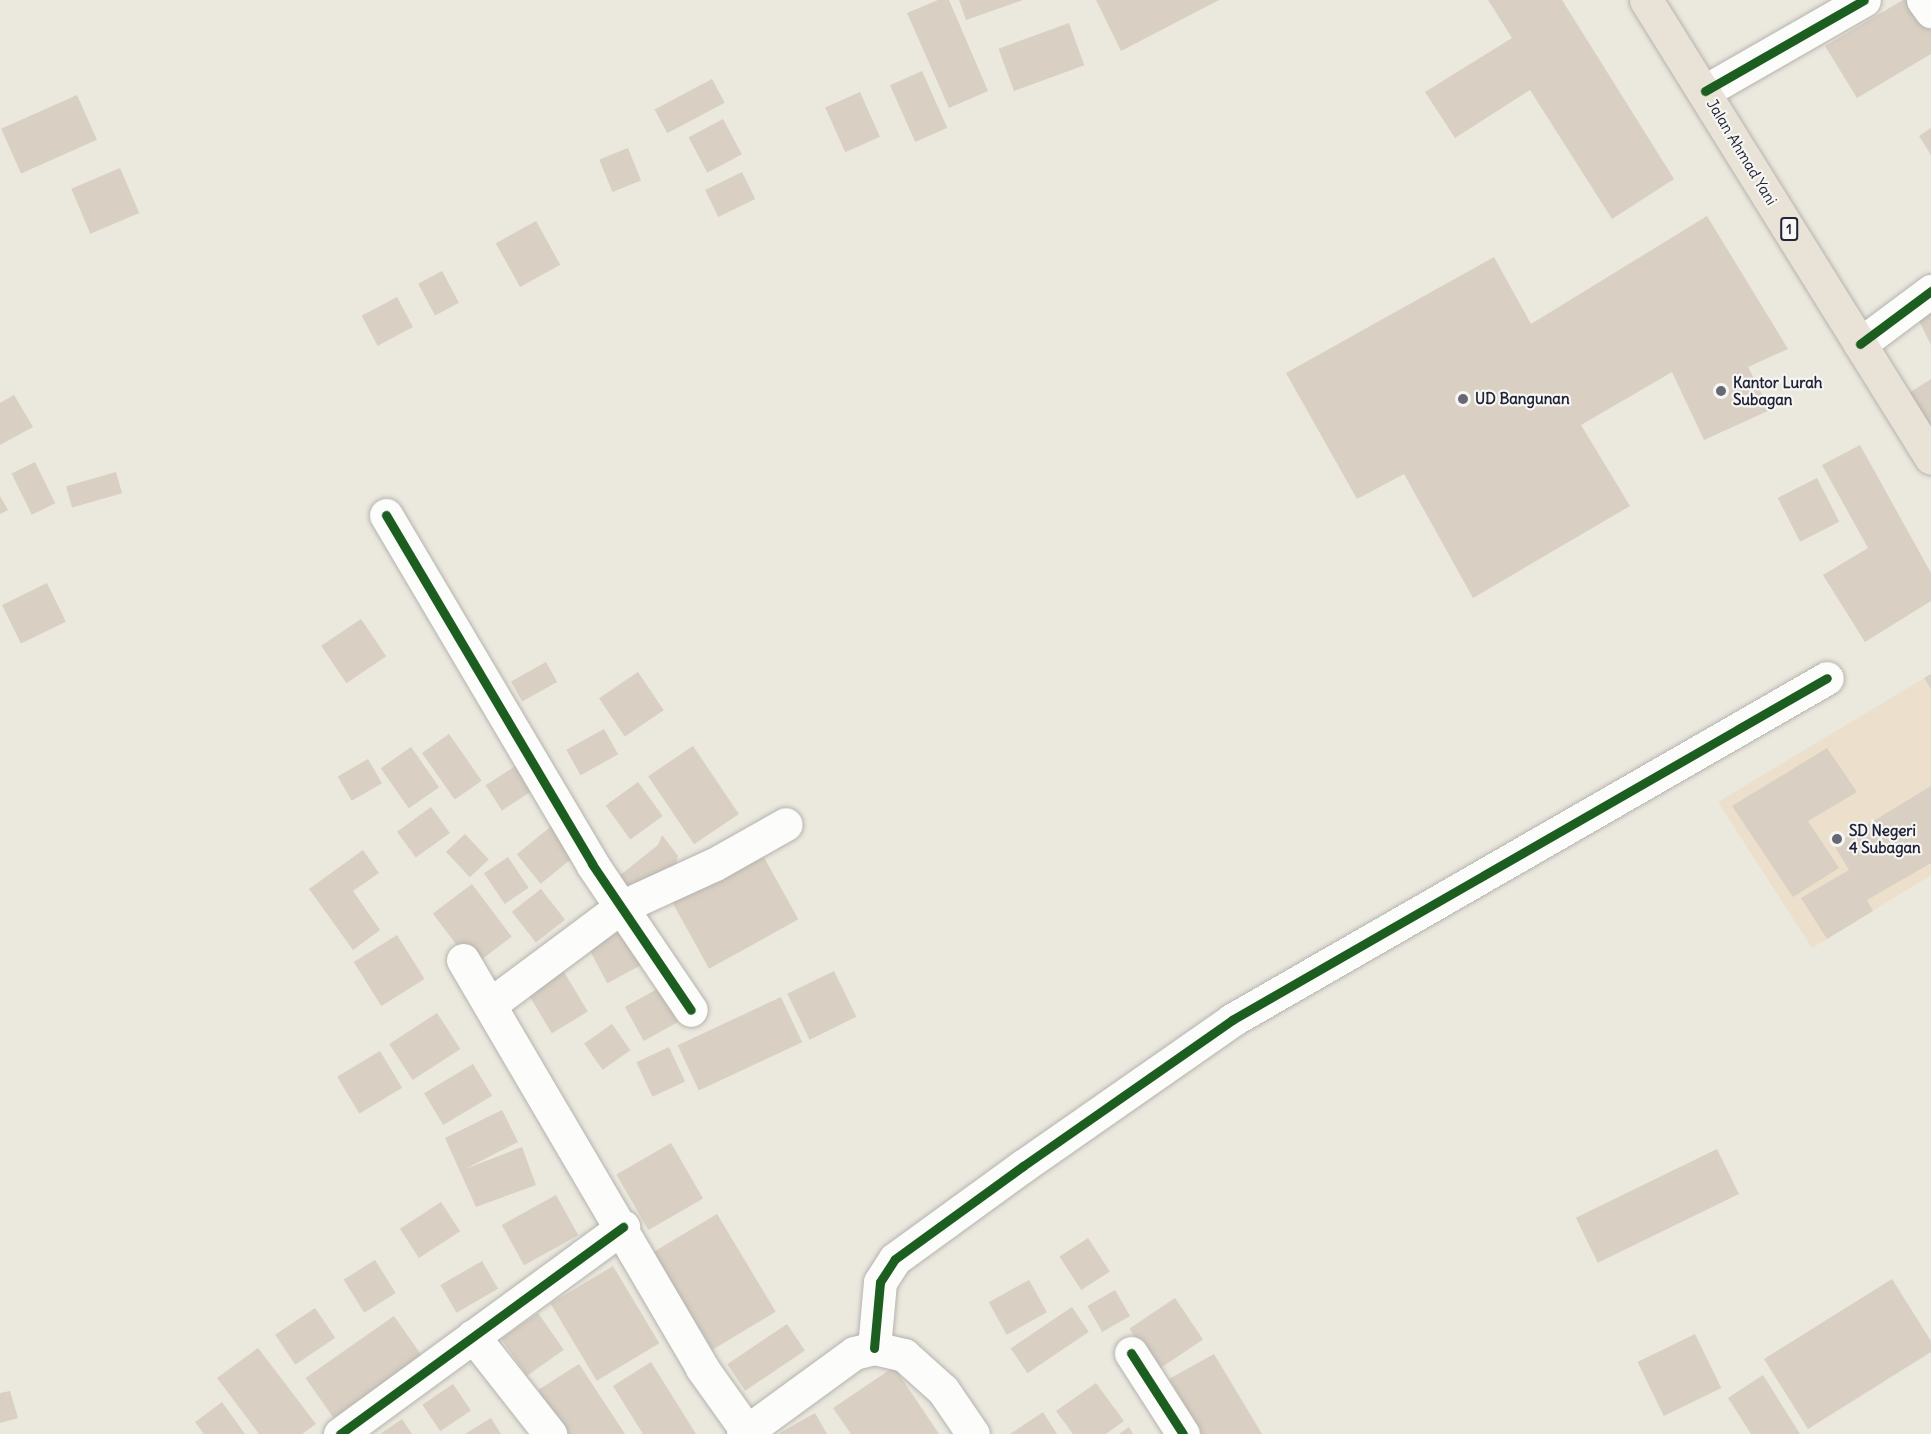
<!DOCTYPE html>
<style>
body{margin:0}
#map{position:relative;width:1931px;height:1434px;overflow:hidden;background:#ebe8de;font-family:Delius,sans-serif}
div>[style]{position:absolute}
.built>*{inset:0;background:#ecdfcb}
.building>*{inset:0;background:#d9cfc3;transform-origin:0 0}
.roads{filter:drop-shadow(0 0 2px #b5b3af) drop-shadow(0 0 2px #b5b3af)}
.minor>*{height:33px;margin:-16.5px;padding:0 16.5px;transform-origin:16.5px;border-radius:16.5px;background:#fcfcfa}
.trunk>*{height:33px;margin:-16.5px;padding:0 16.5px;transform-origin:16.5px;border-radius:16.5px;background:#e9e2d6}
.cycleway>*{height:9px;margin:-4.5px;padding:0 4.5px;transform-origin:4.5px;border-radius:4.5px;background:#1b5e20}
.dots>*{width:16px;height:16px;translate:-50% -50%;box-sizing:border-box;border:3px solid #f6f6f2;border-radius:50%}
span{translate:-50% -50%;white-space:nowrap;text-align:center;line-height:1.15;-webkit-text-stroke:4.5px #f6f6f2;paint-order:stroke}
.shield-label span{padding:2px 4px;background:#f6f6f2;border:2px solid;border-radius:4px;-webkit-text-stroke-width:0}
.shield-label{font-size:14px;color:#22223b;font-weight:700}
.street-label{font-size:15px;color:#22223b}
.poi-label{font-size:15px;color:#22223b;font-weight:700}
.left{translate:0 -50%;text-align:left}
</style>
<div id="map">
<div class="built">
<i style="clip-path:polygon(1931px 674px,1931px 875px,1812px 948px,1718px 802px)"></i>
</div>
<div class="building">
<i style="clip-path:polygon(938px 0,949px 0,988px 91px,949px 108px,907px 13px)"></i>
<i style="clip-path:polygon(959px 0,1023px 0,966px 20px)"></i>
<i style="clip-path:polygon(1096px 0,1219px 0,1121px 51px)"></i>
<i style="clip-path:polygon(1488px 0,1562px 0,1674px 179px,1612px 219px,1530px 90px,1455px 138px,1425px 92px,1512px 38px)"></i>
<i style="clip-path:polygon(1903px 0,1913px 0,1931px 29px,1931px 54px,1857px 98px,1825px 46px)"></i>
<i style="left:1069px;top:23px;width:45px;height:75px;rotate:70deg"></i>
<i style="left:922px;top:71px;width:62px;height:35px;rotate:66deg"></i>
<i style="left:712px;top:79px;width:27px;height:65px;rotate:62deg"></i>
<i style="left:860px;top:92px;width:49px;height:38px;rotate:66deg"></i>
<i style="left:77px;top:95px;width:49px;height:83px;rotate:66deg"></i>
<i style="left:723px;top:119px;width:40px;height:39px;rotate:62deg"></i>
<i style="clip-path:polygon(1931px 128px,1931px 155px,1919px 136px)"></i>
<i style="left:628px;top:148px;width:35px;height:31px;rotate:68deg"></i>
<i style="left:120px;top:168px;width:49px;height:53px;rotate:67deg"></i>
<i style="left:742px;top:172px;width:30px;height:41px;rotate:64deg"></i>
<i style="clip-path:polygon(1707px 216px,1788px 349px,1748px 367px,1770px 410px,1704px 440px,1672px 372px,1581px 425px,1630px 506px,1473px 598px,1404px 474px,1357px 499px,1286px 373px,1494px 257px,1531px 324px)"></i>
<i style="left:536px;top:221px;width:50px;height:46px;rotate:61deg"></i>
<i style="left:442px;top:271px;width:36px;height:27px;rotate:62deg"></i>
<i style="left:397px;top:297px;width:34px;height:40px;rotate:62deg"></i>
<i style="clip-path:polygon(1931px 307px,1931px 345px,1916px 315px)"></i>
<i style="clip-path:polygon(1931px 379px,1931px 434px,1906px 395px)"></i>
<i style="clip-path:polygon(14px 395px,33px 427px,0 445px,0 403px)"></i>
<i style="clip-path:polygon(1860px 445px,1931px 573px,1931px 601px,1865px 642px,1823px 575px,1868px 548px,1822px 465px)"></i>
<i style="left:35px;top:462px;width:46px;height:26px;rotate:64deg"></i>
<i style="left:116px;top:472px;width:22px;height:52px;rotate:74deg"></i>
<i style="left:1817px;top:478px;width:49px;height:44px;rotate:63deg"></i>
<i style="clip-path:polygon(0 496px,8px 510px,0 514px)"></i>
<i style="left:47px;top:583px;width:43px;height:50px;rotate:64deg"></i>
<i style="left:361px;top:619px;width:45px;height:48px;rotate:56deg"></i>
<i style="left:546px;top:662px;width:23px;height:40px;rotate:61deg"></i>
<i style="left:638px;top:672px;width:46px;height:47px;rotate:56deg"></i>
<i style="clip-path:polygon(1931px 674px,1931px 689px,1924px 678px)"></i>
<i style="left:604px;top:729px;width:29px;height:43px;rotate:61deg"></i>
<i style="left:449px;top:734px;width:57px;height:33px;rotate:55deg"></i>
<i style="left:693px;top:746px;width:82px;height:54px;rotate:56deg"></i>
<i style="left:411px;top:747px;width:49px;height:37px;rotate:55deg"></i>
<i style="clip-path:polygon(1827px 748px,1857px 792px,1808px 821px,1839px 868px,1793px 897px,1732px 806px)"></i>
<i style="left:368px;top:759px;width:28px;height:35px;rotate:60deg"></i>
<i style="left:520px;top:763px;width:30px;height:41px;rotate:57deg"></i>
<i style="left:638px;top:782px;width:42px;height:40px;rotate:54deg"></i>
<i style="clip-path:polygon(1931px 786px,1931px 863px,1867px 900px,1873px 911px,1827px 939px,1801px 898px,1849px 870px,1834px 845px)"></i>
<i style="left:431px;top:807px;width:32px;height:42px;rotate:54deg"></i>
<i style="left:554px;top:824px;width:38px;height:48px;rotate:51deg"></i>
<i style="left:465px;top:834px;width:35px;height:26px;rotate:47deg"></i>
<i style="clip-path:polygon(662px 835px,678px 856px,675px 867px,635px 897px,619px 876px,658px 845px)"></i>
<i style="clip-path:polygon(363px 850px,379px 873px,353px 891px,380px 930px,353px 950px,309px 889px)"></i>
<i style="left:761px;top:852px;width:77px;height:102px;rotate:61deg"></i>
<i style="left:508px;top:857px;width:37px;height:29px;rotate:56deg"></i>
<i style="left:472px;top:884px;width:66px;height:49px;rotate:53deg"></i>
<i style="left:541px;top:889px;width:39px;height:37px;rotate:52deg"></i>
<i style="left:622px;top:930px;width:40px;height:38px;rotate:62deg"></i>
<i style="left:397px;top:935px;width:52px;height:51px;rotate:58deg"></i>
<i style="left:561px;top:967px;width:52px;height:42px;rotate:59deg"></i>
<i style="left:834px;top:971px;width:51px;height:52px;rotate:64deg"></i>
<i style="left:659px;top:988px;width:39px;height:39px;rotate:61deg"></i>
<i style="left:781px;top:997px;width:50px;height:114px;rotate:65deg"></i>
<i style="left:437px;top:1013px;width:43px;height:57px;rotate:57deg"></i>
<i style="left:612px;top:1024px;width:32px;height:34px;rotate:55deg"></i>
<i style="left:669px;top:1047px;width:38px;height:36px;rotate:65deg"></i>
<i style="left:380px;top:1051px;width:43px;height:50px;rotate:59deg"></i>
<i style="left:473px;top:1064px;width:37px;height:57px;rotate:59deg"></i>
<i style="clip-path:polygon(502px 1110px,518px 1142px,465px 1169px,522px 1147px,536px 1185px,476px 1207px,445px 1138px)"></i>
<i style="left:671px;top:1143px;width:64px;height:63px;rotate:60deg"></i>
<i style="left:1717px;top:1149px;width:50px;height:157px;rotate:64deg"></i>
<i style="left:556px;top:1195px;width:46px;height:62px;rotate:61deg"></i>
<i style="left:441px;top:1202px;width:35px;height:49px;rotate:57deg"></i>
<i style="left:717px;top:1214px;width:114px;height:74px;rotate:59deg"></i>
<i style="left:1088px;top:1238px;width:40px;height:34px;rotate:57deg"></i>
<i style="left:375px;top:1260px;width:39px;height:37px;rotate:58deg"></i>
<i style="left:482px;top:1261px;width:32px;height:48px;rotate:60deg"></i>
<i style="left:613px;top:1266px;width:90px;height:73px;rotate:59deg"></i>
<i style="clip-path:polygon(1892px 1279px,1931px 1341px,1931px 1352px,1808px 1429px,1764px 1359px)"></i>
<i style="left:1029px;top:1280px;width:37px;height:46px;rotate:61deg"></i>
<i style="left:1115px;top:1290px;width:30px;height:32px;rotate:60deg"></i>
<i style="left:1175px;top:1298px;width:50px;height:55px;rotate:56deg"></i>
<i style="left:1072px;top:1307px;width:30px;height:74px;rotate:56deg"></i>
<i style="left:315px;top:1308px;width:36px;height:48px;rotate:56deg"></i>
<i style="left:538px;top:1313px;width:45px;height:45px;rotate:55deg"></i>
<i style="left:394px;top:1316px;width:49px;height:108px;rotate:55deg"></i>
<i style="left:787px;top:1324px;width:32px;height:72px;rotate:56deg"></i>
<i style="left:1695px;top:1334px;width:60px;height:64px;rotate:64deg"></i>
<i style="clip-path:polygon(258px 1348px,316px 1424px,302px 1434px,259px 1434px,217px 1378px)"></i>
<i style="clip-path:polygon(1214px 1354px,1262px 1434px,1202px 1434px,1169px 1379px)"></i>
<i style="clip-path:polygon(651px 1362px,696px 1434px,643px 1434px,613px 1386px)"></i>
<i style="clip-path:polygon(579px 1364px,625px 1434px,567px 1434px,538px 1390px)"></i>
<i style="clip-path:polygon(894px 1367px,939px 1434px,851px 1434px,833px 1408px)"></i>
<i style="clip-path:polygon(1763px 1375px,1800px 1434px,1751px 1434px,1728px 1398px)"></i>
<i style="clip-path:polygon(1096px 1383px,1124px 1421px,1106px 1434px,1073px 1434px,1056px 1411px)"></i>
<i style="left:453px;top:1384px;width:32px;height:37px;rotate:56deg"></i>
<i style="clip-path:polygon(10px 1391px,18px 1418px,0 1423px,0 1393px)"></i>
<i style="clip-path:polygon(222px 1402px,245px 1434px,204px 1434px,195px 1422px)"></i>
<i style="clip-path:polygon(1043px 1412px,1057px 1434px,1010px 1434px)"></i>
<i style="clip-path:polygon(815px 1413px,827px 1434px,778px 1434px)"></i>
<i style="clip-path:polygon(491px 1418px,501px 1434px,465px 1434px)"></i>
<i style="clip-path:polygon(402px 1419px,412px 1434px,380px 1434px)"></i>
<i style="clip-path:polygon(1129px 1427px,1133px 1434px,1119px 1434px)"></i>
</div>
<div class="roads">
<div class="minor">
<i style="left:1923px;top:0;width:14px;rotate:54deg"></i>
<i style="left:1705px;top:91px;width:183px;rotate:-29.8deg"></i>
<i style="left:1860px;top:344px;width:89px;rotate:-36.7deg"></i>
<i style="left:386px;top:515px;width:405px;rotate:59.4deg"></i>
<i style="left:592px;top:864px;width:176px;rotate:55.9deg"></i>
<i style="left:463px;top:960px;width:473px;rotate:59.6deg"></i>
<i style="left:702px;top:1368px;width:81px;rotate:54.5deg"></i>
<i style="left:492px;top:1003px;width:161px;rotate:-36.7deg"></i>
<i style="left:621px;top:907px;width:103px;rotate:-24.6deg"></i>
<i style="left:715px;top:864px;width:81px;rotate:-29.4deg"></i>
<i style="left:473px;top:1336px;width:125px;rotate:51.8deg"></i>
<i style="left:874px;top:1348px;width:66px;rotate:-84.8deg"></i>
<i style="left:880px;top:1282px;width:27px;rotate:-57deg"></i>
<i style="left:895px;top:1259px;width:158px;rotate:-36deg"></i>
<i style="left:1023px;top:1166px;width:255px;rotate:-34.9deg"></i>
<i style="left:1232px;top:1020px;width:686px;rotate:-29.89deg"></i>
<i style="left:1131px;top:1353px;width:96px;rotate:57.3deg"></i>
<i style="left:340px;top:1434px;width:351px;rotate:-36.2deg"></i>
<i style="left:743px;top:1434px;width:137px;rotate:-36.1deg"></i>
<i style="left:854px;top:1353px;width:21px;rotate:-14deg"></i>
<i style="left:874px;top:1348px;width:31px;rotate:13deg"></i>
<i style="left:904px;top:1355px;width:52px;rotate:41.9deg"></i>
<i style="left:943px;top:1390px;width:53px;rotate:55.7deg"></i>
</div>
<div class="trunk">
<i style="left:1646px;top:0;width:539px;rotate:58.11deg"></i>
</div>
</div>
<div class="cycleway">
<i style="left:1705px;top:91px;width:183px;rotate:-29.8deg"></i>
<i style="left:1860px;top:344px;width:89px;rotate:-36.7deg"></i>
<i style="left:386px;top:515px;width:405px;rotate:59.4deg"></i>
<i style="left:592px;top:864px;width:176px;rotate:55.9deg"></i>
<i style="left:874px;top:1348px;width:66px;rotate:-84.8deg"></i>
<i style="left:880px;top:1282px;width:27px;rotate:-57deg"></i>
<i style="left:895px;top:1259px;width:158px;rotate:-36deg"></i>
<i style="left:1023px;top:1166px;width:255px;rotate:-34.9deg"></i>
<i style="left:1232px;top:1020px;width:686px;rotate:-29.89deg"></i>
<i style="left:1131px;top:1353px;width:96px;rotate:57.3deg"></i>
<i style="left:340px;top:1434px;width:351px;rotate:-36.2deg"></i>
</div>
<div class="dots">
<i style="left:1721px;top:391px;background:#686774"></i>
<i style="left:1463px;top:399px;background:#686774"></i>
<i style="left:1837px;top:839px;background:#686774"></i>
</div>
<div class="shield-label">
<span style="left:1789px;top:229px">1</span>
</div>
<div class="street-label">
<span style="left:1742px;top:152px;rotate:59deg">Jalan Ahmad Yani</span>
</div>
<div class="poi-label">
<span class="left" style="left:1733px;top:391px">Kantor Lurah<br>Subagan</span>
<span class="left" style="left:1475px;top:399px">UD Bangunan</span>
<span class="left" style="left:1849px;top:839px">SD Negeri<br>4 Subagan</span>
</div>
</div>
